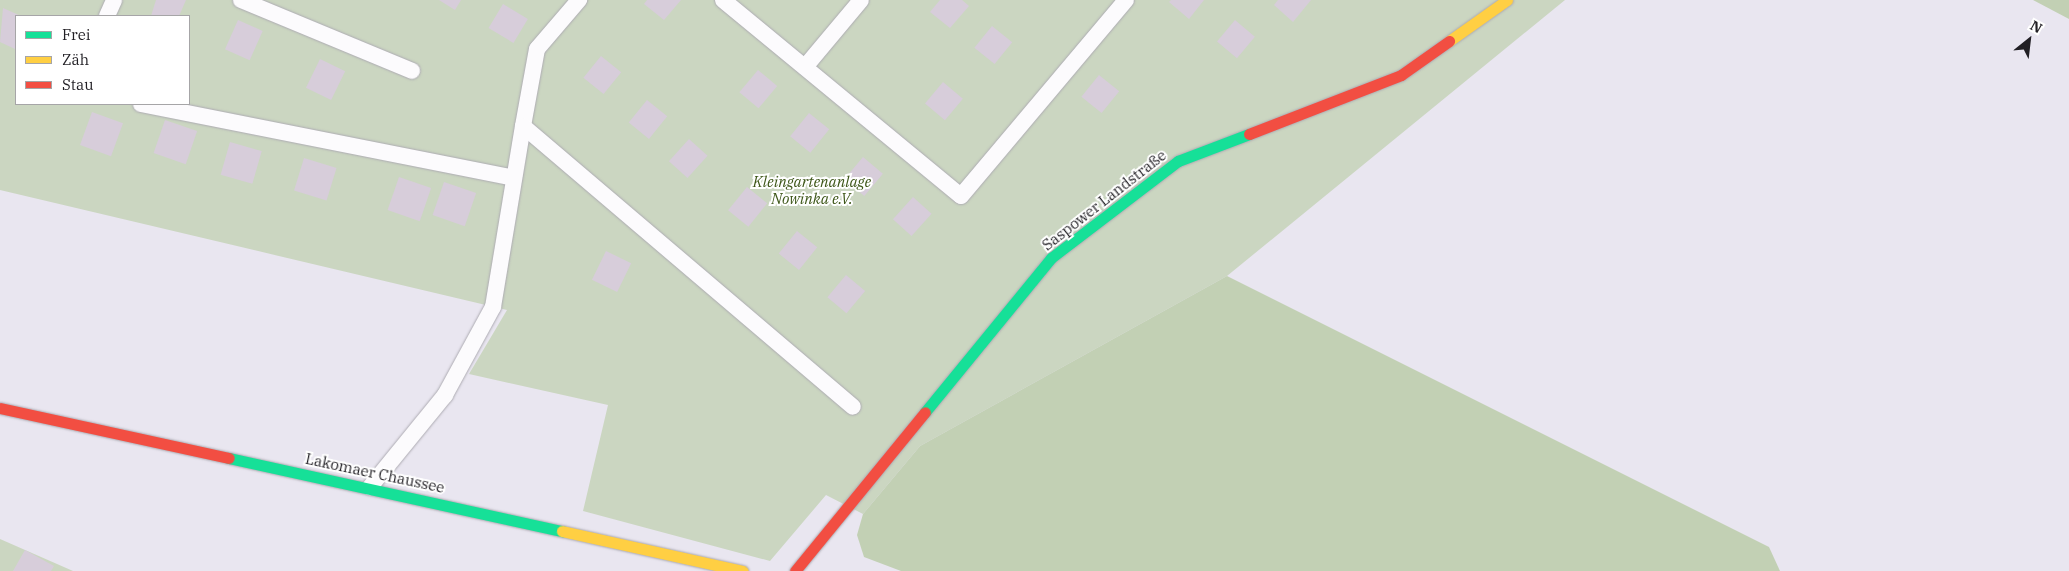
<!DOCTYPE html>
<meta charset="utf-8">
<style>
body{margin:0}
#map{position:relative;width:2069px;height:571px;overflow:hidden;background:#e9e6f0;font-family:"IBM Plex Serif",serif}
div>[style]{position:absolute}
.green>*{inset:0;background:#cbd6c1}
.forest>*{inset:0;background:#c2d0b4}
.building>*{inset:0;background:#d7cdda;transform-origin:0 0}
.roads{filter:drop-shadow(0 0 1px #adabb2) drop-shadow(0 0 1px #adabb2)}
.lane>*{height:16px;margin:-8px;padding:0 8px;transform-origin:8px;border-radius:8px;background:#fcfbfd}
.fast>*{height:11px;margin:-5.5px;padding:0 5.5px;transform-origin:5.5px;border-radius:5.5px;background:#16e098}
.slow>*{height:11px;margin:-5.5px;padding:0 5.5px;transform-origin:5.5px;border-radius:5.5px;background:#ffcf43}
.jam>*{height:11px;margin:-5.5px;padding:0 5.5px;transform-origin:5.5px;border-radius:5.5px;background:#f24e42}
span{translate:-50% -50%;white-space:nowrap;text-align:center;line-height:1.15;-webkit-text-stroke:4px #fff;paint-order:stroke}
.park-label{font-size:15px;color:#3d5618;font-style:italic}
.street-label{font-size:15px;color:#211f24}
.legend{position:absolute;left:15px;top:15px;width:175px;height:90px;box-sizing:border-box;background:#fff;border:1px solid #a6a5a7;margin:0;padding:6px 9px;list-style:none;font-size:15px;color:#211f24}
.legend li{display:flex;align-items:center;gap:10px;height:25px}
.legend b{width:25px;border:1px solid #a6a5a7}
.north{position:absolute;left:2004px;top:15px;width:50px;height:50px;-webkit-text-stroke:4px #fff;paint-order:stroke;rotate:29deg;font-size:14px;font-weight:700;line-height:20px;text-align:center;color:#211f24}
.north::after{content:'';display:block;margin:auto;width:18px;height:22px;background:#211f24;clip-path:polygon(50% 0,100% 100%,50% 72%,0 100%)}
</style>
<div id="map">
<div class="green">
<i style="clip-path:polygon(evenodd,0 0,1565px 0,1227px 276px,920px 446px,863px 514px,826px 495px,770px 561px,583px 511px,608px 405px,469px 374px,507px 310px,0 190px,0 0,16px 16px,189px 16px,189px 104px,16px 104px,16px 16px)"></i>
<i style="clip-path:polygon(0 539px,73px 571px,0 571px)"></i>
</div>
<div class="forest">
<i style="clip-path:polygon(2033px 0,2069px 0,2069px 19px)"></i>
<i style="clip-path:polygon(1227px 276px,1769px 547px,1780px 571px,901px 571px,864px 557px,857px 535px,863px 514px,920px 446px)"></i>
</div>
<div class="building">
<i style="clip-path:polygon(156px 0,186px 0,179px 16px,151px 16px)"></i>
<i style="clip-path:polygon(439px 0,461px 0,455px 10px)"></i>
<i style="clip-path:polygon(647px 0,681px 0,664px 20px,644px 4px)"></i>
<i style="clip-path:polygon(940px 0,962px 0,969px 6px,950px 28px,930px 12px)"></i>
<i style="clip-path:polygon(1171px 0,1204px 0,1189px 19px,1169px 2px)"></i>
<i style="clip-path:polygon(1278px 0,1311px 0,1293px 22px,1274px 5px)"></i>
<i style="left:503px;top:4px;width:29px;height:28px;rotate:31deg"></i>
<i style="clip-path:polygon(3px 8px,21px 16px,16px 16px,15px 49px,0 42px)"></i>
<i style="left:238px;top:20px;width:27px;height:32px;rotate:24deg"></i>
<i style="left:1235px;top:20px;width:26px;height:28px;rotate:40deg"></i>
<i style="left:992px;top:26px;width:26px;height:28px;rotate:39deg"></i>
<i style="left:601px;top:56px;width:26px;height:28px;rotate:39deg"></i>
<i style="left:320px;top:59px;width:28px;height:32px;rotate:26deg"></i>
<i style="left:758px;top:70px;width:25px;height:29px;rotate:40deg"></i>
<i style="left:1099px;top:75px;width:26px;height:28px;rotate:39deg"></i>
<i style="left:943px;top:82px;width:26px;height:28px;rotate:40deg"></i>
<i style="left:647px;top:100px;width:26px;height:29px;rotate:39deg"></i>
<i style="left:92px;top:112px;width:33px;height:35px;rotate:20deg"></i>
<i style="left:809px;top:113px;width:26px;height:30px;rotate:39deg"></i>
<i style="left:165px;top:120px;width:34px;height:35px;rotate:19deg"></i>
<i style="left:689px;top:139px;width:25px;height:30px;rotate:42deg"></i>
<i style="left:230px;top:142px;width:33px;height:34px;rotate:16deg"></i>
<i style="left:863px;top:157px;width:26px;height:29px;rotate:40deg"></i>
<i style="left:304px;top:158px;width:34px;height:34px;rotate:17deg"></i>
<i style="left:399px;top:177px;width:34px;height:35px;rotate:19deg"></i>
<i style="left:444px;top:182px;width:34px;height:35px;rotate:19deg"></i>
<i style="left:747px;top:187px;width:26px;height:30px;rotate:39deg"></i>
<i style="left:913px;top:197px;width:25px;height:30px;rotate:42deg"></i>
<i style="left:797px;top:231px;width:26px;height:29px;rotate:39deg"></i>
<i style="left:606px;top:251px;width:28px;height:32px;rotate:26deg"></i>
<i style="left:846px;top:275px;width:25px;height:29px;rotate:40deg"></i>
<i style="clip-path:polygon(25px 550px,54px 566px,51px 571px,13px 571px)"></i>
</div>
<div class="roads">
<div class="lane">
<i style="left:241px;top:0;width:185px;rotate:22.5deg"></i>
<i style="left:723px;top:0;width:308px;rotate:39.5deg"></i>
<i style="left:961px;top:196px;width:256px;rotate:-49.9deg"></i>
<i style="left:107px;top:16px;width:17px;rotate:-66deg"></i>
<i style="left:805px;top:67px;width:87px;rotate:-50.1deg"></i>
<i style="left:141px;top:104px;width:380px;rotate:11.2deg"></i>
<i style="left:523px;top:126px;width:78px;rotate:-79.7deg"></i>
<i style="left:537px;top:49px;width:65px;rotate:-49.4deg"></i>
<i style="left:370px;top:487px;width:119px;rotate:-50.8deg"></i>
<i style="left:445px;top:395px;width:100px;rotate:-61.4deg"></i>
<i style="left:493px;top:307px;width:183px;rotate:-80.6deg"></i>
<i style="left:523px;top:126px;width:433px;rotate:40.4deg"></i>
</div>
<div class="fast">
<i style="left:925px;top:412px;width:199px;rotate:-50.7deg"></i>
<i style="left:1051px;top:258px;width:160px;rotate:-37.4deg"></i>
<i style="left:1178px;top:161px;width:76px;rotate:-20.8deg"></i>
<i style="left:229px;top:458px;width:341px;rotate:12.4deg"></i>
</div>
<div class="slow">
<i style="left:1449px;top:41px;width:71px;rotate:-35.3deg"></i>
<i style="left:562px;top:531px;width:185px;rotate:12.5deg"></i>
</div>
<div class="jam">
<i style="left:1249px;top:134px;width:163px;rotate:-21.2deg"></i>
<i style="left:1401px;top:75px;width:59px;rotate:-35.3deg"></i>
<i style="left:0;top:408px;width:234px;rotate:12.3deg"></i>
<i style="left:795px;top:571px;width:205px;rotate:-50.7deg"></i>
</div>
</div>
<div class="park-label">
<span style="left:812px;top:190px">Kleingartenanlage<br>Nowinka e.V.</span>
</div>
<div class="street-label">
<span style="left:1104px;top:200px;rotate:-38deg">Saspower Landstraße</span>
<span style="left:375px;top:473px;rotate:12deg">Lakomaer Chaussee</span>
</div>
<ul class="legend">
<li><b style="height:6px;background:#16e098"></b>Frei</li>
<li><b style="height:6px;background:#ffcf43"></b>Zäh</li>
<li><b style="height:6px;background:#f24e42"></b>Stau</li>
</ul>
<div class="north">N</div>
</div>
